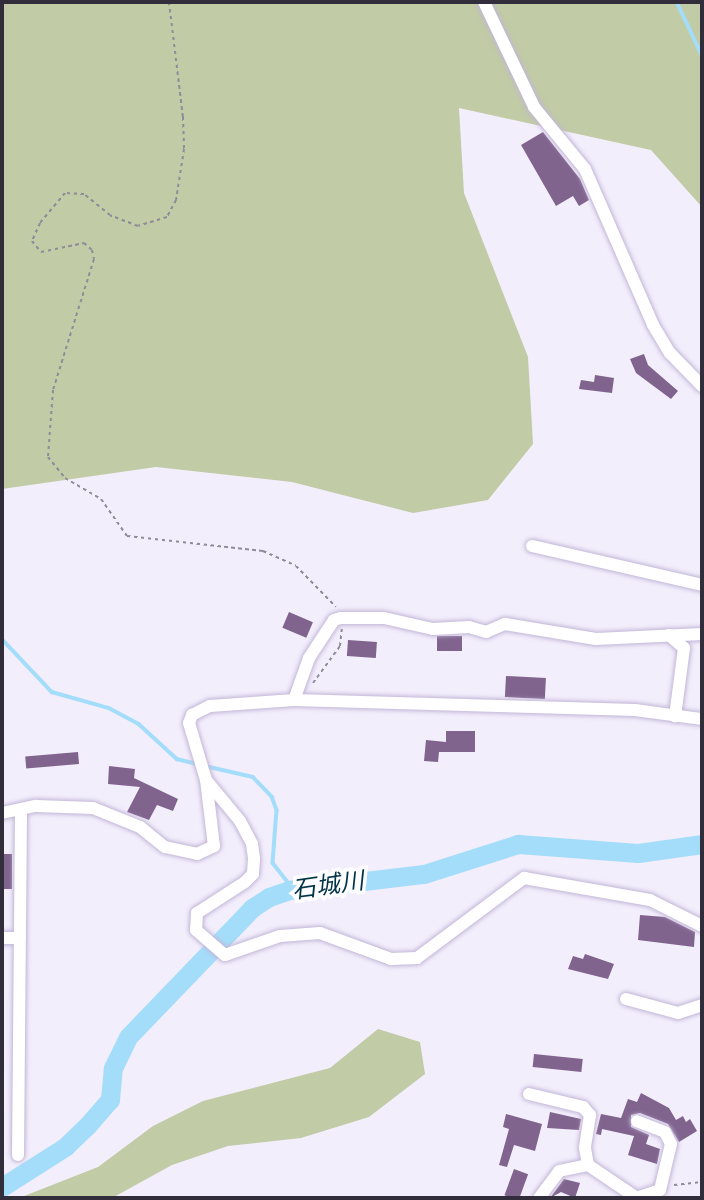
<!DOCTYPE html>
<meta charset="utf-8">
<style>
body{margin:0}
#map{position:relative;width:704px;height:1200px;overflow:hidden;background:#f3eefc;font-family:"Nunito Sans","Noto Sans JP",sans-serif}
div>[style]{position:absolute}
.green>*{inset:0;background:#c1cba5}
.stream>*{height:3.5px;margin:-1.75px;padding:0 1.75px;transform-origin:1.75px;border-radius:1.75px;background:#a4ddfa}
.river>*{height:19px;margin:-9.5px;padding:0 9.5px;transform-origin:9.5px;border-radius:9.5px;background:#a4ddfa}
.building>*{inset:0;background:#80648e;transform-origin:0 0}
.path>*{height:2px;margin-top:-1px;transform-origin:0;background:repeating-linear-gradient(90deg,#908b99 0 3.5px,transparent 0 7px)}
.roads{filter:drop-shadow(0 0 2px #c2b6d7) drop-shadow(0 0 2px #c2b6d7)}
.minor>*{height:12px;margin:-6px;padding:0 6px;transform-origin:6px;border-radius:6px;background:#fff}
span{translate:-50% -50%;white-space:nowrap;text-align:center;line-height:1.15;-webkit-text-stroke:7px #fefefe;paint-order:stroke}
.water-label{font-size:24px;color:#013448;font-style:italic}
.frame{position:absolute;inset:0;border:4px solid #322d3a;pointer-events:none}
</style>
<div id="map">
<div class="green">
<i style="clip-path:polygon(2px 2px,702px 2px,702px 207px,651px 150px,459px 108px,464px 193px,528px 357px,533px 444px,488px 500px,413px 513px,292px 482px,156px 467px,2px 489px)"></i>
<i style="clip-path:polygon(378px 1029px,420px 1042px,425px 1074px,369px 1117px,301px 1138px,228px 1146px,172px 1165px,112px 1198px,19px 1198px,98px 1167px,153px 1126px,203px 1101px,330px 1068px)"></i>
</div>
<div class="stream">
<i style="left:677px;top:2px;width:59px;rotate:64.7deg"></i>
<i style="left:2px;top:639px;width:73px;rotate:46.7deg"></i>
<i style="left:52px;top:692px;width:59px;rotate:15.7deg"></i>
<i style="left:109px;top:708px;width:34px;rotate:28deg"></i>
<i style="left:139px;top:724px;width:52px;rotate:42.6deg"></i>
<i style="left:177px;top:759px;width:21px;rotate:14deg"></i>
<i style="left:205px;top:766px;width:49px;rotate:12.9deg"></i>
<i style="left:253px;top:777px;width:28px;rotate:46deg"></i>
<i style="left:272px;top:797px;width:14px;rotate:69deg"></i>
<i style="left:277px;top:810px;width:53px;rotate:94.3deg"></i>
<i style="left:273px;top:863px;width:34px;rotate:52deg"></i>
</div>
<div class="river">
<i style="left:2px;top:1187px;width:75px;rotate:-32.4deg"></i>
<i style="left:65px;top:1147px;width:30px;rotate:-44deg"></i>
<i style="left:87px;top:1126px;width:35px;rotate:-49deg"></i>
<i style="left:110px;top:1100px;width:32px;rotate:-85deg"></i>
<i style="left:113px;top:1068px;width:34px;rotate:-64deg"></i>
<i style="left:128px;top:1037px;width:179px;rotate:-46.1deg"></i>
<i style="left:252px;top:908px;width:20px;rotate:-33deg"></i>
<i style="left:269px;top:897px;width:21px;rotate:-19deg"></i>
<i style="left:289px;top:890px;width:136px;rotate:-6.8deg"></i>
<i style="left:424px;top:874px;width:99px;rotate:-17.7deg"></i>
<i style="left:518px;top:844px;width:120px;rotate:4.3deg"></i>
<i style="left:638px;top:853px;width:65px;rotate:-8deg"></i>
</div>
<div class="building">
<i style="clip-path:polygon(543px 132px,580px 179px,589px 200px,579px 206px,573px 196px,556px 206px,521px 145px)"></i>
<i style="clip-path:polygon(644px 354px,648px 365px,678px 391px,671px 399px,636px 373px,630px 359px)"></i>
<i style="clip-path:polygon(595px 375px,614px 378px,612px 393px,579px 389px,581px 380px,594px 382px)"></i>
<i style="left:289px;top:612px;width:26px;height:17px;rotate:23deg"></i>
<i style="left:462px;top:636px;width:15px;height:25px;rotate:90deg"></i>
<i style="left:348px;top:640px;width:29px;height:16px;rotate:4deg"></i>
<i style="left:506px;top:676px;width:40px;height:21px;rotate:3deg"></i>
<i style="clip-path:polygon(446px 731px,475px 731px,475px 752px,439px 752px,438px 762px,424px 761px,426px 740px,446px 742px)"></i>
<i style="left:78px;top:752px;width:12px;height:53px;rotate:85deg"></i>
<i style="clip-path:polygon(109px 766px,135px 769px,134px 778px,178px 799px,173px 811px,157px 805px,149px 820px,127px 812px,140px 787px,108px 784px)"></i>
<i style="left:2px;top:854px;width:10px;height:35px"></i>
<i style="clip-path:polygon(640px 915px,665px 917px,695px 932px,694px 947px,638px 940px)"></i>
<i style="clip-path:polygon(585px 954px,614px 964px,608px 979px,568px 969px,573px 956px,583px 959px)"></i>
<i style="left:534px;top:1054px;width:49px;height:13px;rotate:6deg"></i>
<i style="clip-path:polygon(641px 1093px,669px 1108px,676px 1120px,683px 1116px,686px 1122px,690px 1119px,697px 1131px,679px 1142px,668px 1124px,640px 1113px,631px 1115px,631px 1127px,649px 1135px,646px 1144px,660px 1149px,657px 1164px,628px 1155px,634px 1136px,602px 1129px,601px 1135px,596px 1134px,601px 1114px,621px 1118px,628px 1099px,637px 1102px)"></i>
<i style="clip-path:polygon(550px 1112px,581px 1119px,579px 1130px,547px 1128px)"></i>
<i style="clip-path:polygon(506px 1114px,542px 1124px,535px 1151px,514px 1145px,507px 1167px,499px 1165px,509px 1129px,503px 1127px)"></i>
<i style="left:514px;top:1169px;width:15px;height:28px;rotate:20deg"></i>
<i style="clip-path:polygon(564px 1179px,580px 1183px,575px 1198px,561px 1192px,550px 1198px)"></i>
</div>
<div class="path">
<i style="left:169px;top:2px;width:116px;rotate:83.1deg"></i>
<i style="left:183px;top:117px;width:32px;rotate:88deg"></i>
<i style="left:184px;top:149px;width:52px;rotate:98.9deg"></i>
<i style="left:176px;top:200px;width:19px;rotate:118deg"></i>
<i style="left:167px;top:217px;width:30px;rotate:163deg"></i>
<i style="left:138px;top:226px;width:30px;rotate:-159deg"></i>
<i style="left:110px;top:215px;width:33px;rotate:-141deg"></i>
<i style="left:84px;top:194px;width:19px;rotate:-177deg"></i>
<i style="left:65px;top:193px;width:39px;rotate:130deg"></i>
<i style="left:40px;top:223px;width:20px;rotate:114deg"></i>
<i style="left:32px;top:241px;width:14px;rotate:51deg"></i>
<i style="left:41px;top:252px;width:44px;rotate:-11.8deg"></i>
<i style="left:84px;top:243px;width:11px;rotate:41deg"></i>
<i style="left:92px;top:250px;width:9px;rotate:77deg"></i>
<i style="left:94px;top:259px;width:137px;rotate:107.4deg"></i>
<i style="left:53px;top:390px;width:67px;rotate:94.3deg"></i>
<i style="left:48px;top:457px;width:27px;rotate:51deg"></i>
<i style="left:65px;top:478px;width:42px;rotate:30.3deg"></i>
<i style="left:101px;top:499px;width:45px;rotate:54.9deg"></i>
<i style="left:127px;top:536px;width:137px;rotate:6.3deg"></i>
<i style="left:263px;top:551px;width:36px;rotate:24deg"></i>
<i style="left:296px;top:566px;width:57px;rotate:45.7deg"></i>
<i style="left:313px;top:683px;width:46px;rotate:-53.9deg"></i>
<i style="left:340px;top:646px;width:18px;rotate:-84deg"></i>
<i style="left:674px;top:1185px;width:28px;rotate:-6deg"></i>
</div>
<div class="roads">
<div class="minor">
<i style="left:484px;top:2px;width:116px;rotate:64.5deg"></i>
<i style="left:534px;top:107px;width:80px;rotate:50.6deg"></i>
<i style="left:585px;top:169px;width:170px;rotate:66.4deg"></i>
<i style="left:653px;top:325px;width:33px;rotate:59deg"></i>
<i style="left:670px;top:353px;width:46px;rotate:45.9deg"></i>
<i style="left:532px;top:546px;width:174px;rotate:12.9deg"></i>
<i style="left:669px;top:635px;width:20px;rotate:41deg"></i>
<i style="left:684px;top:648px;width:69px;rotate:97.5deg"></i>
<i style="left:294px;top:700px;width:45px;rotate:-70.3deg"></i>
<i style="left:309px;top:658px;width:45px;rotate:-56.7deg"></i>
<i style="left:334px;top:620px;width:7px;rotate:-16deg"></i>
<i style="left:341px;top:618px;width:43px"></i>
<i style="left:384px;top:618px;width:50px;rotate:12.7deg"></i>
<i style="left:433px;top:629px;width:36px;rotate:-3deg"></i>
<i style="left:469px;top:627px;width:18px;rotate:16deg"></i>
<i style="left:486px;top:632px;width:21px;rotate:-23deg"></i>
<i style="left:505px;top:624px;width:92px;rotate:9.4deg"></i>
<i style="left:596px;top:639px;width:106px;rotate:-2.7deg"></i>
<i style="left:206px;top:780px;width:53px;rotate:50.3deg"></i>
<i style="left:240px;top:821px;width:26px;rotate:62deg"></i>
<i style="left:252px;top:844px;width:15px;rotate:82deg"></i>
<i style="left:254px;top:859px;width:15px;rotate:94deg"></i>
<i style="left:253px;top:874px;width:11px;rotate:135deg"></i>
<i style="left:245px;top:882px;width:57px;rotate:147.1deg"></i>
<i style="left:197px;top:913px;width:17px;rotate:93deg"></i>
<i style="left:196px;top:930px;width:38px;rotate:41deg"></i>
<i style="left:225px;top:955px;width:58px;rotate:-19.1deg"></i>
<i style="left:280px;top:936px;width:40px;rotate:-4.3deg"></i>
<i style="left:320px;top:933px;width:76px;rotate:20.1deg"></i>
<i style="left:391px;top:959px;width:26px;rotate:-2deg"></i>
<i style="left:417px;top:958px;width:134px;rotate:-36.8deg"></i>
<i style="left:524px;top:878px;width:128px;rotate:9.9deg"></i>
<i style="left:650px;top:900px;width:58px;rotate:26.6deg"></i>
<i style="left:2px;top:813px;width:35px;rotate:-12deg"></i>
<i style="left:36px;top:806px;width:57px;rotate:2deg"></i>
<i style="left:93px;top:808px;width:51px;rotate:22deg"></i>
<i style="left:140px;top:827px;width:32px;rotate:39deg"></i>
<i style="left:165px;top:847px;width:33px;rotate:12deg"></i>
<i style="left:197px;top:854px;width:19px;rotate:-25deg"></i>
<i style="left:214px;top:846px;width:66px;rotate:-96.9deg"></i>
<i style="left:206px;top:780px;width:59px;rotate:-106.6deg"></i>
<i style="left:189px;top:723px;width:9px;rotate:-69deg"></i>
<i style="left:192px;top:715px;width:20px;rotate:-27deg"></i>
<i style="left:210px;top:706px;width:84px;rotate:-4.1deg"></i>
<i style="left:294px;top:700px;width:341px;rotate:1.7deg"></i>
<i style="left:635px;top:710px;width:68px;rotate:7.7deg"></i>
<i style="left:2px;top:938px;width:18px"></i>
<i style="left:626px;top:999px;width:54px;rotate:15.1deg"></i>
<i style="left:678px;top:1013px;width:25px;rotate:-18deg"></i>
<i style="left:529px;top:1094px;width:56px;rotate:13.5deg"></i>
<i style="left:583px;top:1107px;width:11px;rotate:49deg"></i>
<i style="left:590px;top:1115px;width:33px;rotate:99deg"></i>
<i style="left:585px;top:1148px;width:17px;rotate:80deg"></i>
<i style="left:588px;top:1165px;width:59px;rotate:34deg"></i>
<i style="left:18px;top:1155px;width:344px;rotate:-89.5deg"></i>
<i style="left:539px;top:1198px;width:34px;rotate:-53deg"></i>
<i style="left:559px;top:1171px;width:30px;rotate:-12deg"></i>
<i style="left:636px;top:1198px;width:25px;rotate:-18deg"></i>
<i style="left:660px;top:1190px;width:47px;rotate:-76.6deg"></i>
<i style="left:671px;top:1144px;width:13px;rotate:-117deg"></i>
<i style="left:665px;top:1132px;width:30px;rotate:-159deg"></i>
</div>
</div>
<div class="water-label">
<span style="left:328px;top:886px;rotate:-8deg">石城川</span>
</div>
<div class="frame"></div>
</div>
